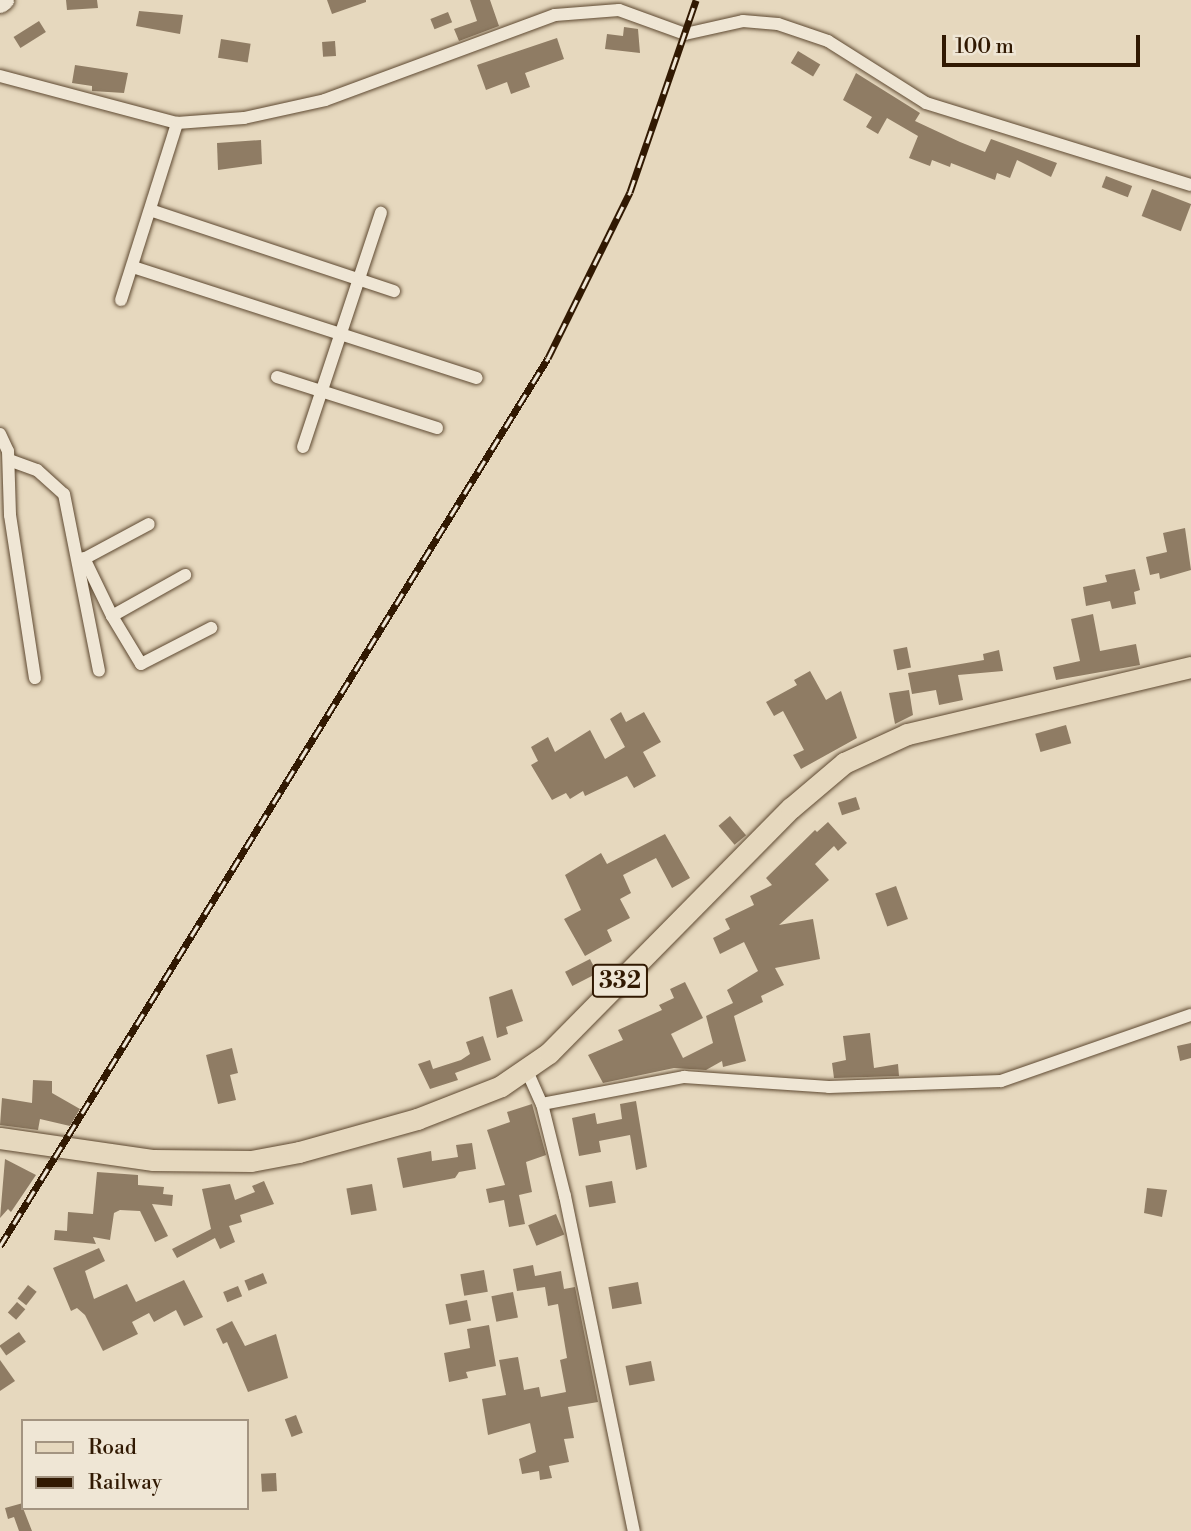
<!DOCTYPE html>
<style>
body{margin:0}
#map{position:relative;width:1191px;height:1531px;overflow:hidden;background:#e6d8be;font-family:"Libre Bodoni",serif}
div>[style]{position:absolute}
.building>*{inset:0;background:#8f7c64;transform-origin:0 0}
.roads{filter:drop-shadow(0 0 2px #5e4931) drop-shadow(0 0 2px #5e4931)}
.street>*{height:12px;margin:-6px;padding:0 6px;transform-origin:6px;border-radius:6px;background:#efe6d5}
.secondary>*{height:19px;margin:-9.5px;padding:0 9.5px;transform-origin:9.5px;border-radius:9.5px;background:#efe6d5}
.primary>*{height:21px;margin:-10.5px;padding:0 10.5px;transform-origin:10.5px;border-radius:10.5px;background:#e6d8be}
.rail>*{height:7px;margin-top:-3.5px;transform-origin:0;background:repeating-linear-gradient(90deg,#efe6d5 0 13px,#311902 0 26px);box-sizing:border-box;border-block:2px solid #311902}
span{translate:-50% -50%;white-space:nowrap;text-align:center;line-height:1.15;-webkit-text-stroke:7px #efe6d5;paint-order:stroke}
.shield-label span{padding:2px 5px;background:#efe6d5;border:2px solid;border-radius:5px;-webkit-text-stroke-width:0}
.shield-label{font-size:23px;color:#311902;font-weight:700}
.legend{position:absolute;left:21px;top:1419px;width:228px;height:91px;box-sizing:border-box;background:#efe6d5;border:2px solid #a39481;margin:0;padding:9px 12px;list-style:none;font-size:21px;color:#311902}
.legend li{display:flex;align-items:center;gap:14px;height:35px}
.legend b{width:35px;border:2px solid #a39481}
.scale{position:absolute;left:942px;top:35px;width:198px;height:32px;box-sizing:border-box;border:4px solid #311902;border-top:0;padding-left:9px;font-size:21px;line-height:24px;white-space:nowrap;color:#311902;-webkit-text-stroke:5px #efe6d5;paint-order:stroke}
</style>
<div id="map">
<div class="building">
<i style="clip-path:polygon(66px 0,97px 0,98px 8px,67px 10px)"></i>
<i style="clip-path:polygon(327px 0,366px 0,366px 2px,332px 14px)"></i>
<i style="clip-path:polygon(470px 0,490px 0,499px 26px,459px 41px,454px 29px,477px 21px)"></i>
<i style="clip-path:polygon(139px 11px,183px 15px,180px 34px,136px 26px)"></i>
<i style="left:448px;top:12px;width:11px;height:19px;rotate:68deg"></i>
<i style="left:39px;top:21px;width:13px;height:30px;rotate:58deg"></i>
<i style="clip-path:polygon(624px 27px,638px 29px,640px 53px,605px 49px,607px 34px,623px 36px)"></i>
<i style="clip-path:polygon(557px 38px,564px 59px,525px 73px,530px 87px,511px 94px,507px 82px,486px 90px,477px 65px)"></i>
<i style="left:221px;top:39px;width:30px;height:19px;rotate:9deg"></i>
<i style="left:335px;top:41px;width:15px;height:13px;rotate:86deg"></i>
<i style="left:798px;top:51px;width:26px;height:14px;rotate:31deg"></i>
<i style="clip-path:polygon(75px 65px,128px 73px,124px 93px,92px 91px,92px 86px,72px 83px)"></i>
<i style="clip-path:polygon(856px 73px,920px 113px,915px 121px,960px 142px,985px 152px,991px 139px,1057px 163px,1051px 177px,1017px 160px,1010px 178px,997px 173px,995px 180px,951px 163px,950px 167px,932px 160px,930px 166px,909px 158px,918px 136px,887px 118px,878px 134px,866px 127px,872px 117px,843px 100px)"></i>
<i style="clip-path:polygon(261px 140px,262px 164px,218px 170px,217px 143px)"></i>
<i style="left:1106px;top:176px;width:28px;height:12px;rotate:21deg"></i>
<i style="left:1152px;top:189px;width:42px;height:29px;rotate:21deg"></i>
<i style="clip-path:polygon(1185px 528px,1191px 570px,1160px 579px,1159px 573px,1150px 575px,1146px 557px,1167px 552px,1163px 533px)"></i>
<i style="clip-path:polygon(1135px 569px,1140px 590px,1134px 592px,1136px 604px,1112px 609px,1110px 601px,1086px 606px,1083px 587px,1107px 582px,1105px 575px)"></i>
<i style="clip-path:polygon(1093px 614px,1100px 651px,1136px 644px,1140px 665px,1056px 680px,1053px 667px,1080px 661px,1071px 619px)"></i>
<i style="left:907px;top:647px;width:21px;height:14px;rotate:79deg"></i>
<i style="clip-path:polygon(999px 650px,1003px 671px,958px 675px,963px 700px,939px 705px,936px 690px,912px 694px,908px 673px,984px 660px,983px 654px)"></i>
<i style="clip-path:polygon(810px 671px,826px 700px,841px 691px,857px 738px,801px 769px,793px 755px,804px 750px,783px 711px,774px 716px,766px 702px,797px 685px,794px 680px)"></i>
<i style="clip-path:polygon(909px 690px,913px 715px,895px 724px,889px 693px)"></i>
<i style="clip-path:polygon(621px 712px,626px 722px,644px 712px,661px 742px,643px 752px,656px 776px,634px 788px,627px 776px,585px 796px,583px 791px,570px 799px,566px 793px,552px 800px,531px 765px,538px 761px,531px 747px,548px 737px,555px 752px,590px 730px,605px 759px,625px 747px,610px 719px)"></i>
<i style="left:1066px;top:725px;width:19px;height:32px;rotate:74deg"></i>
<i style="left:856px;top:797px;width:13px;height:19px;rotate:72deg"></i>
<i style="left:730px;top:816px;width:25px;height:15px;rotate:50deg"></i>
<i style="clip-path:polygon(828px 822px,847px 843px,838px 851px,834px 846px,815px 864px,829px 880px,779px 925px,813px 919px,820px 959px,775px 968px,784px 985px,761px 996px,763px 1002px,734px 1016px,746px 1061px,723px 1067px,722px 1061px,706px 1070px,674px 1068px,603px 1083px,588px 1055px,623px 1040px,618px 1030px,662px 1010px,659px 1005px,674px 998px,670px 989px,685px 982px,703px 1018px,671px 1034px,683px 1058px,713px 1043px,706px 1016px,733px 1003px,727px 990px,758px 971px,744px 942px,720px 954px,713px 938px,730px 929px,725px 919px,754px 905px,750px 896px,772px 885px,766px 878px,815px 830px,817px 832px)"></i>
<i style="clip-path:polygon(665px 834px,690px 878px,672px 888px,656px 858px,623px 875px,631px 893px,620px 899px,630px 918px,607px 930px,612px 941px,585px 956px,564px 919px,581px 910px,565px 875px,601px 853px,607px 864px)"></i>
<i style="left:896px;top:886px;width:35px;height:22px;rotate:70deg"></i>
<i style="left:590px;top:959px;width:16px;height:28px;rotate:63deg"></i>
<i style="clip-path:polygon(512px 989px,523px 1021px,506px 1027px,508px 1034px,497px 1038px,489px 997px)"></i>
<i style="clip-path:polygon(870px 1033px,874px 1068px,898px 1064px,899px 1076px,834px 1078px,832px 1063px,846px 1060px,843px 1036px)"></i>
<i style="clip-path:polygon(483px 1036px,491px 1060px,455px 1073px,458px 1080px,430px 1089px,418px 1064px,430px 1060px,433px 1069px,461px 1060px,470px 1054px,466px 1042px)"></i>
<i style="clip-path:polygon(1191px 1043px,1191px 1058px,1180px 1061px,1177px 1046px)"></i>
<i style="clip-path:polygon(232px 1048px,238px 1073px,230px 1075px,236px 1100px,218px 1104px,206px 1055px)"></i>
<i style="clip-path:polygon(33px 1080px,52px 1081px,52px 1093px,80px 1109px,70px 1126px,40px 1119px,38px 1130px,0 1125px,2px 1098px,32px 1103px)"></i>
<i style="clip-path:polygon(636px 1101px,647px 1167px,636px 1170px,630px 1135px,599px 1141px,601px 1152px,579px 1156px,572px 1118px,595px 1113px,597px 1124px,622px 1119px,620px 1104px)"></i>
<i style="clip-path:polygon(532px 1104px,546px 1155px,526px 1162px,532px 1192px,519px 1195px,525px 1224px,509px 1227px,504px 1200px,489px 1203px,486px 1189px,505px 1185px,487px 1130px,510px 1122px,507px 1112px)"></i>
<i style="clip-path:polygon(472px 1143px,476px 1169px,459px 1172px,455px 1178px,403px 1188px,397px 1158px,431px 1151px,432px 1161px,458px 1157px,456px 1145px)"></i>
<i style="clip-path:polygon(5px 1159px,36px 1175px,11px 1212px,8px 1209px,0 1218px)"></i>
<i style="clip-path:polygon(97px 1172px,138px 1175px,138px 1185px,164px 1187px,163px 1194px,173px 1195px,172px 1206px,152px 1204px,168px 1236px,155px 1242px,140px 1211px,120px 1210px,114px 1213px,110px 1240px,93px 1237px,96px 1244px,54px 1240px,55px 1230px,67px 1231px,68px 1212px,93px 1214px)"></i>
<i style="clip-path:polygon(264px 1181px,274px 1204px,240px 1215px,242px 1222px,229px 1226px,235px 1242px,220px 1249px,215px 1238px,177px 1258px,172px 1249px,211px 1229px,202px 1189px,230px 1184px,235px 1200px,255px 1192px,252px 1186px)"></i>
<i style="left:612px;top:1181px;width:22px;height:27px;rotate:80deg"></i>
<i style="left:372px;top:1184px;width:27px;height:26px;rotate:80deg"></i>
<i style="clip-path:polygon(1147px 1188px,1167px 1190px,1162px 1217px,1144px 1213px)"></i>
<i style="left:556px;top:1214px;width:22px;height:30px;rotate:68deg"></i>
<i style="clip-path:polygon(99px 1248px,105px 1261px,85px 1271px,94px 1299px,127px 1284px,136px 1302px,184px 1280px,203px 1317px,184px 1326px,176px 1310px,154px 1322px,149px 1313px,132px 1322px,138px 1334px,103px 1351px,85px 1315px,77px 1308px,71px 1311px,53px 1268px)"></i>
<i style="clip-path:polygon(533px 1265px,535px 1276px,561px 1271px,564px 1289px,575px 1287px,598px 1402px,568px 1407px,574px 1438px,564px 1439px,569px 1462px,549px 1466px,552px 1478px,540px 1480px,539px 1471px,522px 1474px,519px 1459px,536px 1452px,530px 1423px,488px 1435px,482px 1399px,506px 1395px,499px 1360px,518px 1357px,524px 1390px,539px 1387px,541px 1397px,566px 1392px,560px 1360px,567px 1358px,558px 1304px,548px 1306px,545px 1287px,517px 1291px,513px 1269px)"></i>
<i style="left:484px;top:1270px;width:22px;height:24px;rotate:80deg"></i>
<i style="left:263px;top:1273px;width:11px;height:20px;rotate:68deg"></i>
<i style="left:638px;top:1282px;width:22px;height:30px;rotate:80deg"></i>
<i style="left:28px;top:1285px;width:11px;height:17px;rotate:38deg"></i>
<i style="left:238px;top:1286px;width:11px;height:16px;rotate:68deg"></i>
<i style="left:513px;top:1292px;width:26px;height:22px;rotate:79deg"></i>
<i style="left:467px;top:1300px;width:21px;height:22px;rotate:79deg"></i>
<i style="left:17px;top:1302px;width:11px;height:14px;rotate:41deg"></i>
<i style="clip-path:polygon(232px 1321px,245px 1346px,276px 1334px,288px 1378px,248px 1392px,227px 1342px,223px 1344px,216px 1329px)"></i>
<i style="clip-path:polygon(489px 1325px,496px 1366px,466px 1372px,468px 1378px,449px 1382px,444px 1353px,470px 1348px,467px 1329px)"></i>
<i style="left:19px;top:1332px;width:12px;height:24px;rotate:55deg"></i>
<i style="clip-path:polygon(0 1360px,15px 1381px,0 1391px)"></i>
<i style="left:651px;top:1361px;width:20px;height:26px;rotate:79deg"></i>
<i style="left:296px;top:1415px;width:19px;height:12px;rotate:69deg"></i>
<i style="left:276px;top:1473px;width:18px;height:15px;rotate:87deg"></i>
<i style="clip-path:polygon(23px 1503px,23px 1508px,32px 1531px,19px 1531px,14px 1517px,8px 1519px,5px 1508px)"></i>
</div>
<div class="roads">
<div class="street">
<i style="left:0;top:76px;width:183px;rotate:14.9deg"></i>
<i style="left:177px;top:123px;width:67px;rotate:-4.3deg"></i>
<i style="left:244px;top:118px;width:83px;rotate:-12.5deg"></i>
<i style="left:325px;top:100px;width:245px;rotate:-20.3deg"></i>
<i style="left:555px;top:15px;width:64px;rotate:-4.5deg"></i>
<i style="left:619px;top:10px;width:70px;rotate:20deg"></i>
<i style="left:685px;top:34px;width:59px;rotate:-12.6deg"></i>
<i style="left:743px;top:21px;width:35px;rotate:5deg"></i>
<i style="left:778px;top:24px;width:53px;rotate:18.8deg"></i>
<i style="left:828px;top:41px;width:116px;rotate:32.3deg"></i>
<i style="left:926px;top:103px;width:277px;rotate:17.2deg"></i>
<i style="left:153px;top:211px;width:254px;rotate:18.4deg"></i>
<i style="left:133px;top:267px;width:361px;rotate:17.9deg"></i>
<i style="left:121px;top:300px;width:186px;rotate:-72.4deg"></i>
<i style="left:277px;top:377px;width:168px;rotate:17.7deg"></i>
<i style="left:0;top:434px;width:19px;rotate:65deg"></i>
<i style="left:8px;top:451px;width:64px;rotate:88.2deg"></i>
<i style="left:10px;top:515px;width:165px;rotate:81.3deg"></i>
<i style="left:303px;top:447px;width:247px;rotate:-71.6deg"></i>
<i style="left:9px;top:460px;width:30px;rotate:20deg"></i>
<i style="left:37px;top:470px;width:36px;rotate:42deg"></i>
<i style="left:64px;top:494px;width:180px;rotate:78.8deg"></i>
<i style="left:84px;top:558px;width:64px;rotate:64.2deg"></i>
<i style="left:112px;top:616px;width:84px;rotate:-29.3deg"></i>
<i style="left:80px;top:561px;width:78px;rotate:-28.2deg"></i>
<i style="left:112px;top:616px;width:56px;rotate:58.9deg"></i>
<i style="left:141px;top:664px;width:79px;rotate:-27.2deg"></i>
<i style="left:527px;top:1071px;width:36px;rotate:66deg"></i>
<i style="left:542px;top:1104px;width:95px;rotate:76deg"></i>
<i style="left:565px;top:1196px;width:342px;rotate:78.4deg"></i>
<i style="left:542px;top:1104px;width:145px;rotate:-10.8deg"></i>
<i style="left:684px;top:1077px;width:145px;rotate:3.9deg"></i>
<i style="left:829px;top:1087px;width:172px;rotate:-2deg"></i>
<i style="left:1001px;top:1081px;width:201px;rotate:-19.2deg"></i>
</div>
<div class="secondary">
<i style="left:0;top:3px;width:5px;rotate:-37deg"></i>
</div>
<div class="primary">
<i style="left:0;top:1138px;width:155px;rotate:8.2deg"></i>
<i style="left:153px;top:1160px;width:98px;rotate:0.6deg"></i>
<i style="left:251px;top:1161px;width:49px;rotate:-10.6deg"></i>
<i style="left:299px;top:1152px;width:123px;rotate:-15.6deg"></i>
<i style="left:417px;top:1119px;width:90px;rotate:-21.4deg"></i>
<i style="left:501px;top:1086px;width:58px;rotate:-34.5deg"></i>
<i style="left:549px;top:1053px;width:344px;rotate:-45.4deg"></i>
<i style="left:791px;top:808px;width:70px;rotate:-40.3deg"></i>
<i style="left:844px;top:763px;width:69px;rotate:-24.7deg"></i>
<i style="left:907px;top:734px;width:292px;rotate:-13.3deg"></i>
</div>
</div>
<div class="rail">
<i style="left:0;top:1246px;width:1043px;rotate:-58.32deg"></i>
<i style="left:548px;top:358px;width:185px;rotate:-63.7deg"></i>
<i style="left:630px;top:192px;width:203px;rotate:-71deg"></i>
</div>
<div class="shield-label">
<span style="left:620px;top:981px">332</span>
</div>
<ul class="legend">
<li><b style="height:9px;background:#e6d8be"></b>Road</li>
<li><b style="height:9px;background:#311902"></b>Railway</li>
</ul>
<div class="scale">100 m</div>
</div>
